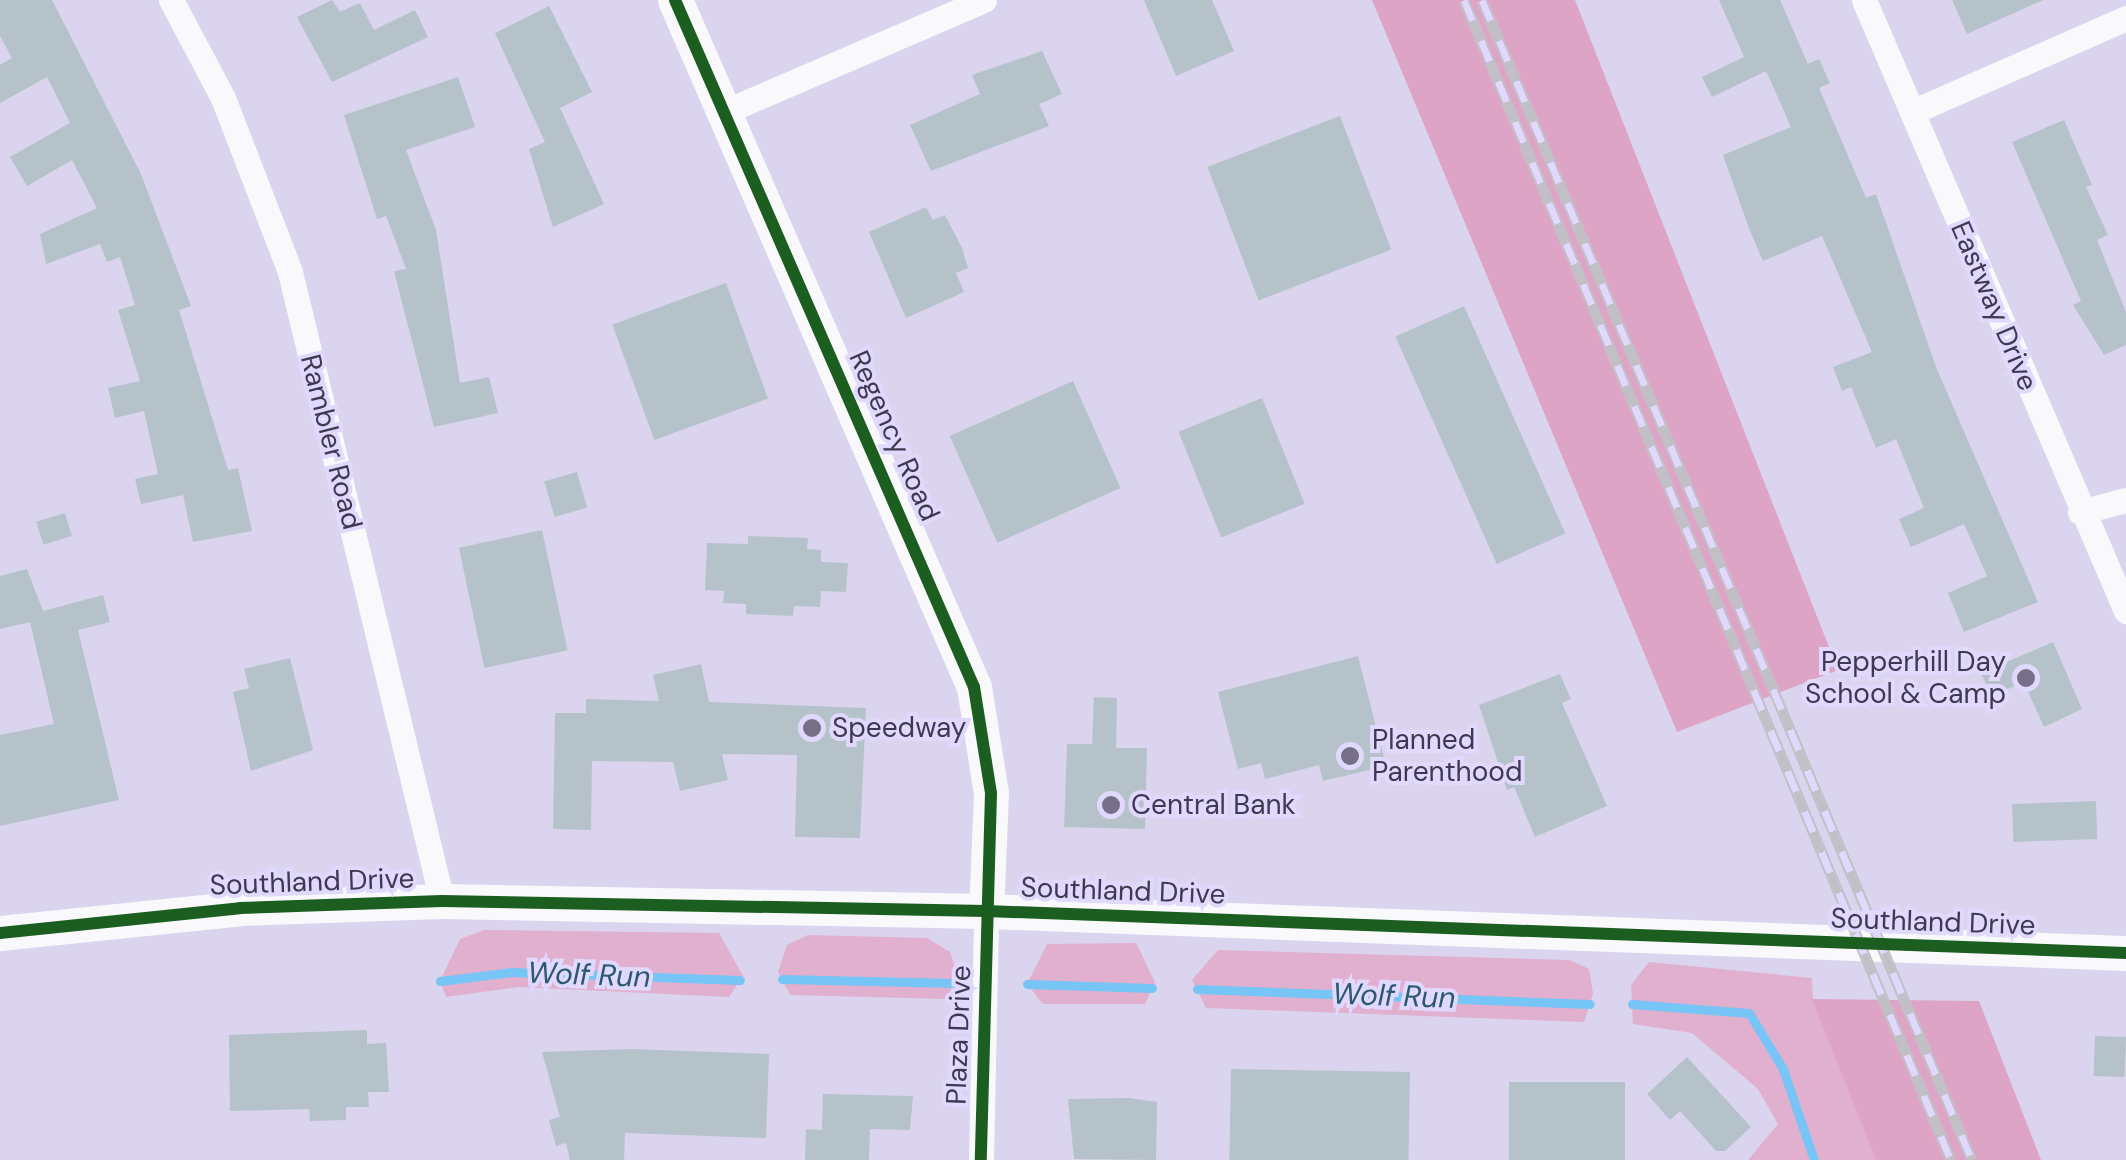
<!DOCTYPE html>
<style>
body{margin:0}
#map{position:relative;width:2126px;height:1160px;overflow:hidden;background:#dad4ee;font-family:"DM Sans",sans-serif}
div>[style]{position:absolute}
.green>*{inset:0;background:#e1b0ce}
.forest>*{inset:0;background:#dea4c6}
.stream>*{height:9px;margin:-4.5px;padding:0 4.5px;transform-origin:4.5px;border-radius:4.5px;background:#76c5f6}
.building>*{inset:0;background:#b6c2ca;transform-origin:0 0}
.street>*{height:25px;margin:-12.5px;padding:0 12.5px;transform-origin:12.5px;border-radius:12.5px;background:#f9f9fc}
.secondary>*{height:35px;margin:-17.5px;padding:0 17.5px;transform-origin:17.5px;border-radius:17.5px;background:#f9f9fc}
.rail>*{height:11px;margin-top:-5.5px;transform-origin:0;background:repeating-linear-gradient(90deg,#e1d9fd 0 22px,#c1c0c7 0 44px);box-sizing:border-box;border-block:2px solid #c1c0c7}
.cycleway>*{height:12px;margin:-6px;padding:0 6px;transform-origin:6px;border-radius:6px;background:#1b5e20}
.dots>*{width:28px;height:28px;translate:-50% -50%;box-sizing:border-box;border:5px solid #e1d9fd;border-radius:50%}
span{translate:-50% -50%;white-space:nowrap;text-align:center;line-height:1.15;-webkit-text-stroke:8px #e1d9fd;paint-order:stroke}
.street-label{font-size:28px;color:#3e3950}
.poi-label{font-size:28px;color:#3e3950}
.right{translate:-100% -50%;text-align:right}
.left{translate:0 -50%;text-align:left}
.water-label{font-size:30px;color:#2b5972;font-style:italic}
</style>
<div id="map">
<div class="green">
<i style="clip-path:polygon(484px 930px,719px 933px,743px 976px,729px 997px,519px 987px,446px 997px,440px 981px,460px 939px)"></i>
<i style="clip-path:polygon(808px 935px,927px 938px,950px 952px,958px 977px,946px 999px,790px 995px,778px 972px,787px 945px)"></i>
<i style="clip-path:polygon(1136px 943px,1155px 982px,1145px 1004px,1043px 1004px,1027px 984px,1047px 944px)"></i>
<i style="clip-path:polygon(1218px 950px,1570px 960px,1589px 969px,1593px 994px,1584px 1022px,1206px 1008px,1192px 980px)"></i>
<i style="clip-path:polygon(1649px 962px,1812px 978px,1813px 999px,1876px 1160px,1748px 1160px,1778px 1124px,1758px 1089px,1692px 1033px,1633px 1024px,1631px 985px)"></i>
</div>
<div class="forest">
<i style="clip-path:polygon(1372px 0,1575px 0,1838px 670px,1677px 732px)"></i>
<i style="clip-path:polygon(1812px 999px,1979px 1001px,2041px 1160px,1876px 1160px)"></i>
</div>
<div class="stream">
<i style="left:782px;top:979px;width:173px;rotate:1.3deg"></i>
<i style="left:440px;top:981px;width:72px;rotate:-7.2deg"></i>
<i style="left:511px;top:972px;width:229px;rotate:2deg"></i>
<i style="left:1027px;top:984px;width:125px;rotate:1.8deg"></i>
<i style="left:1197px;top:989px;width:393px;rotate:2.2deg"></i>
<i style="left:1632px;top:1004px;width:117px;rotate:4.4deg"></i>
<i style="left:1749px;top:1013px;width:66px;rotate:58.7deg"></i>
<i style="left:1783px;top:1069px;width:96px;rotate:71.2deg"></i>
</div>
<div class="building">
<i style="clip-path:polygon(0 0,52px 0,141px 174px,191px 306px,179px 310px,228px 470px,238px 468px,252px 531px,193px 542px,183px 495px,141px 504px,135px 479px,158px 474px,144px 411px,115px 418px,108px 388px,140px 381px,118px 310px,135px 305px,120px 257px,107px 262px,100px 244px,46px 264px,40px 234px,97px 208px,72px 160px,27px 186px,10px 157px,70px 123px,47px 77px,0 103px,0 65px,12px 58px,0 36px)"></i>
<i style="clip-path:polygon(332px 0,340px 12px,360px 3px,374px 30px,415px 10px,428px 37px,332px 82px,297px 17px)"></i>
<i style="clip-path:polygon(1144px 0,1212px 0,1234px 51px,1176px 76px)"></i>
<i style="clip-path:polygon(1719px 0,1780px 0,1808px 64px,1819px 59px,1830px 83px,1819px 88px,1866px 198px,1876px 194px,1936px 367px,2038px 602px,1964px 632px,1948px 593px,1987px 576px,1964px 524px,1911px 547px,1899px 519px,1924px 508px,1896px 439px,1876px 448px,1851px 387px,1842px 391px,1833px 367px,1872px 352px,1822px 236px,1763px 261px,1750px 231px,1723px 155px,1791px 127px,1766px 71px,1712px 97px,1702px 77px,1744px 57px)"></i>
<i style="clip-path:polygon(1952px 0,2043px 0,1967px 34px)"></i>
<i style="clip-path:polygon(549px 6px,592px 92px,560px 108px,604px 204px,553px 227px,529px 149px,545px 142px,495px 33px)"></i>
<i style="clip-path:polygon(1042px 51px,1062px 94px,1039px 104px,1049px 126px,931px 171px,910px 125px,980px 94px,972px 75px)"></i>
<i style="clip-path:polygon(458px 77px,475px 127px,406px 150px,436px 230px,460px 383px,489px 377px,498px 413px,434px 427px,394px 271px,406px 269px,386px 216px,377px 219px,344px 115px)"></i>
<i style="left:1340px;top:116px;width:143px;height:142px;rotate:69deg"></i>
<i style="clip-path:polygon(2064px 120px,2092px 185px,2086px 187px,2108px 235px,2097px 240px,2126px 312px,2126px 345px,2104px 355px,2073px 305px,2081px 301px,2012px 142px)"></i>
<i style="clip-path:polygon(926px 207px,933px 220px,945px 215px,962px 248px,968px 268px,956px 273px,964px 292px,906px 318px,869px 232px)"></i>
<i style="left:726px;top:283px;width:123px;height:121px;rotate:70deg"></i>
<i style="left:1464px;top:306px;width:249px;height:75px;rotate:66deg"></i>
<i style="left:1073px;top:381px;width:117px;height:135px;rotate:66deg"></i>
<i style="left:1262px;top:398px;width:114px;height:90px;rotate:68deg"></i>
<i style="left:577px;top:472px;width:37px;height:34px;rotate:74deg"></i>
<i style="left:65px;top:513px;width:24px;height:30px;rotate:73deg"></i>
<i style="left:542px;top:530px;width:123px;height:85px;rotate:78deg"></i>
<i style="clip-path:polygon(748px 536px,808px 538px,807px 549px,821px 550px,821px 562px,848px 563px,846px 592px,821px 591px,820px 607px,794px 606px,793px 616px,746px 614px,746px 604px,723px 603px,724px 591px,705px 590px,707px 543px,748px 544px)"></i>
<i style="clip-path:polygon(27px 569px,43px 611px,103px 595px,110px 622px,78px 630px,119px 800px,0 826px,0 735px,54px 724px,30px 622px,0 629px,0 576px)"></i>
<i style="clip-path:polygon(2053px 642px,2082px 709px,2044px 727px,2024px 683px,1991px 695px,1981px 673px)"></i>
<i style="clip-path:polygon(1358px 656px,1386px 766px,1323px 781px,1319px 765px,1265px 779px,1261px 763px,1238px 769px,1218px 692px)"></i>
<i style="clip-path:polygon(290px 658px,313px 750px,251px 771px,233px 692px,249px 688px,244px 669px)"></i>
<i style="clip-path:polygon(701px 664px,709px 702px,866px 708px,860px 838px,795px 837px,797px 755px,722px 754px,728px 780px,680px 791px,673px 762px,592px 761px,591px 830px,553px 829px,555px 713px,586px 713px,586px 699px,659px 701px,653px 675px)"></i>
<i style="clip-path:polygon(1560px 674px,1571px 699px,1562px 703px,1607px 806px,1535px 837px,1514px 787px,1507px 790px,1479px 705px)"></i>
<i style="clip-path:polygon(1094px 697px,1117px 698px,1116px 748px,1147px 748px,1145px 829px,1064px 827px,1067px 744px,1092px 744px)"></i>
<i style="left:2096px;top:801px;width:38px;height:84px;rotate:88deg"></i>
<i style="clip-path:polygon(367px 1030px,367px 1044px,386px 1043px,389px 1092px,368px 1092px,369px 1107px,346px 1107px,346px 1120px,310px 1121px,309px 1109px,230px 1111px,229px 1035px)"></i>
<i style="left:2095px;top:1036px;width:31px;height:40px;rotate:2deg"></i>
<i style="clip-path:polygon(631px 1049px,769px 1054px,766px 1138px,625px 1133px,624px 1160px,570px 1160px,566px 1143px,556px 1146px,549px 1120px,560px 1117px,542px 1052px)"></i>
<i style="clip-path:polygon(1687px 1057px,1751px 1127px,1725px 1151px,1716px 1151px,1680px 1111px,1670px 1120px,1647px 1094px)"></i>
<i style="left:1231px;top:1069px;width:179px;height:91px;rotate:1deg"></i>
<i style="left:1509px;top:1082px;width:116px;height:78px"></i>
<i style="clip-path:polygon(823px 1094px,913px 1096px,910px 1130px,870px 1129px,869px 1160px,805px 1160px,806px 1129px,822px 1130px)"></i>
<i style="clip-path:polygon(1129px 1098px,1157px 1102px,1156px 1160px,1074px 1159px,1068px 1099px)"></i>
</div>
<div class="street">
<i style="left:171px;top:0;width:111px;rotate:62deg"></i>
<i style="left:223px;top:98px;width:186px;rotate:68.9deg"></i>
<i style="left:290px;top:272px;width:647px;rotate:76.41deg"></i>
<i style="left:1864px;top:0;width:665px;rotate:66.79deg"></i>
<i style="left:724px;top:112px;width:283px;rotate:-23.3deg"></i>
<i style="left:1912px;top:112px;width:234px;rotate:-23.7deg"></i>
<i style="left:2080px;top:512px;width:48px;rotate:-14.6deg"></i>
<i style="left:981px;top:1160px;width:249px;rotate:-88.8deg"></i>
</div>
<div class="secondary">
<i style="left:675px;top:0;width:749px;rotate:66.48deg"></i>
<i style="left:974px;top:687px;width:107px;rotate:80.9deg"></i>
<i style="left:991px;top:793px;width:118px;rotate:92.4deg"></i>
<i style="left:0;top:933px;width:241px;rotate:-5.9deg"></i>
<i style="left:240px;top:908px;width:202px;rotate:-2deg"></i>
<i style="left:442px;top:901px;width:544px;rotate:1.05deg"></i>
<i style="left:986px;top:911px;width:1141px;rotate:2.11deg"></i>
</div>
<div class="rail">
<i style="left:1464px;top:0;width:1258px;rotate:67.23deg"></i>
<i style="left:1482px;top:0;width:1259px;rotate:67.1deg"></i>
</div>
<div class="cycleway">
<i style="left:675px;top:0;width:749px;rotate:66.48deg"></i>
<i style="left:974px;top:687px;width:107px;rotate:80.9deg"></i>
<i style="left:991px;top:793px;width:367px;rotate:91.6deg"></i>
<i style="left:0;top:933px;width:241px;rotate:-5.9deg"></i>
<i style="left:240px;top:908px;width:202px;rotate:-2deg"></i>
<i style="left:442px;top:901px;width:544px;rotate:1.05deg"></i>
<i style="left:986px;top:911px;width:1141px;rotate:2.11deg"></i>
</div>
<div class="dots">
<i style="left:2026px;top:678px;background:#756f87"></i>
<i style="left:812px;top:728px;background:#756f87"></i>
<i style="left:1350px;top:756px;background:#756f87"></i>
<i style="left:1111px;top:805px;background:#756f87"></i>
</div>
<div class="street-label">
<span style="left:1994px;top:306px;rotate:67deg">Eastway Drive</span>
<span style="left:894px;top:436px;rotate:66deg">Regency Road</span>
<span style="left:331px;top:442px;rotate:76deg">Rambler Road</span>
<span style="left:312px;top:882px;rotate:-2deg">Southland Drive</span>
<span style="left:1123px;top:891px;rotate:2deg">Southland Drive</span>
<span style="left:1933px;top:922px;rotate:2deg">Southland Drive</span>
<span style="left:959px;top:1035px;rotate:-88deg">Plaza Drive</span>
</div>
<div class="poi-label">
<span class="right" style="left:2006px;top:678px">Pepperhill Day<br>School &amp; Camp</span>
<span class="left" style="left:832px;top:728px">Speedway</span>
<span class="left" style="left:1372px;top:756px">Planned<br>Parenthood</span>
<span class="left" style="left:1131px;top:805px">Central Bank</span>
</div>
<div class="water-label">
<span style="left:589px;top:975px;rotate:2deg">Wolf Run</span>
<span style="left:1394px;top:996px;rotate:2deg">Wolf Run</span>
</div>
</div>
